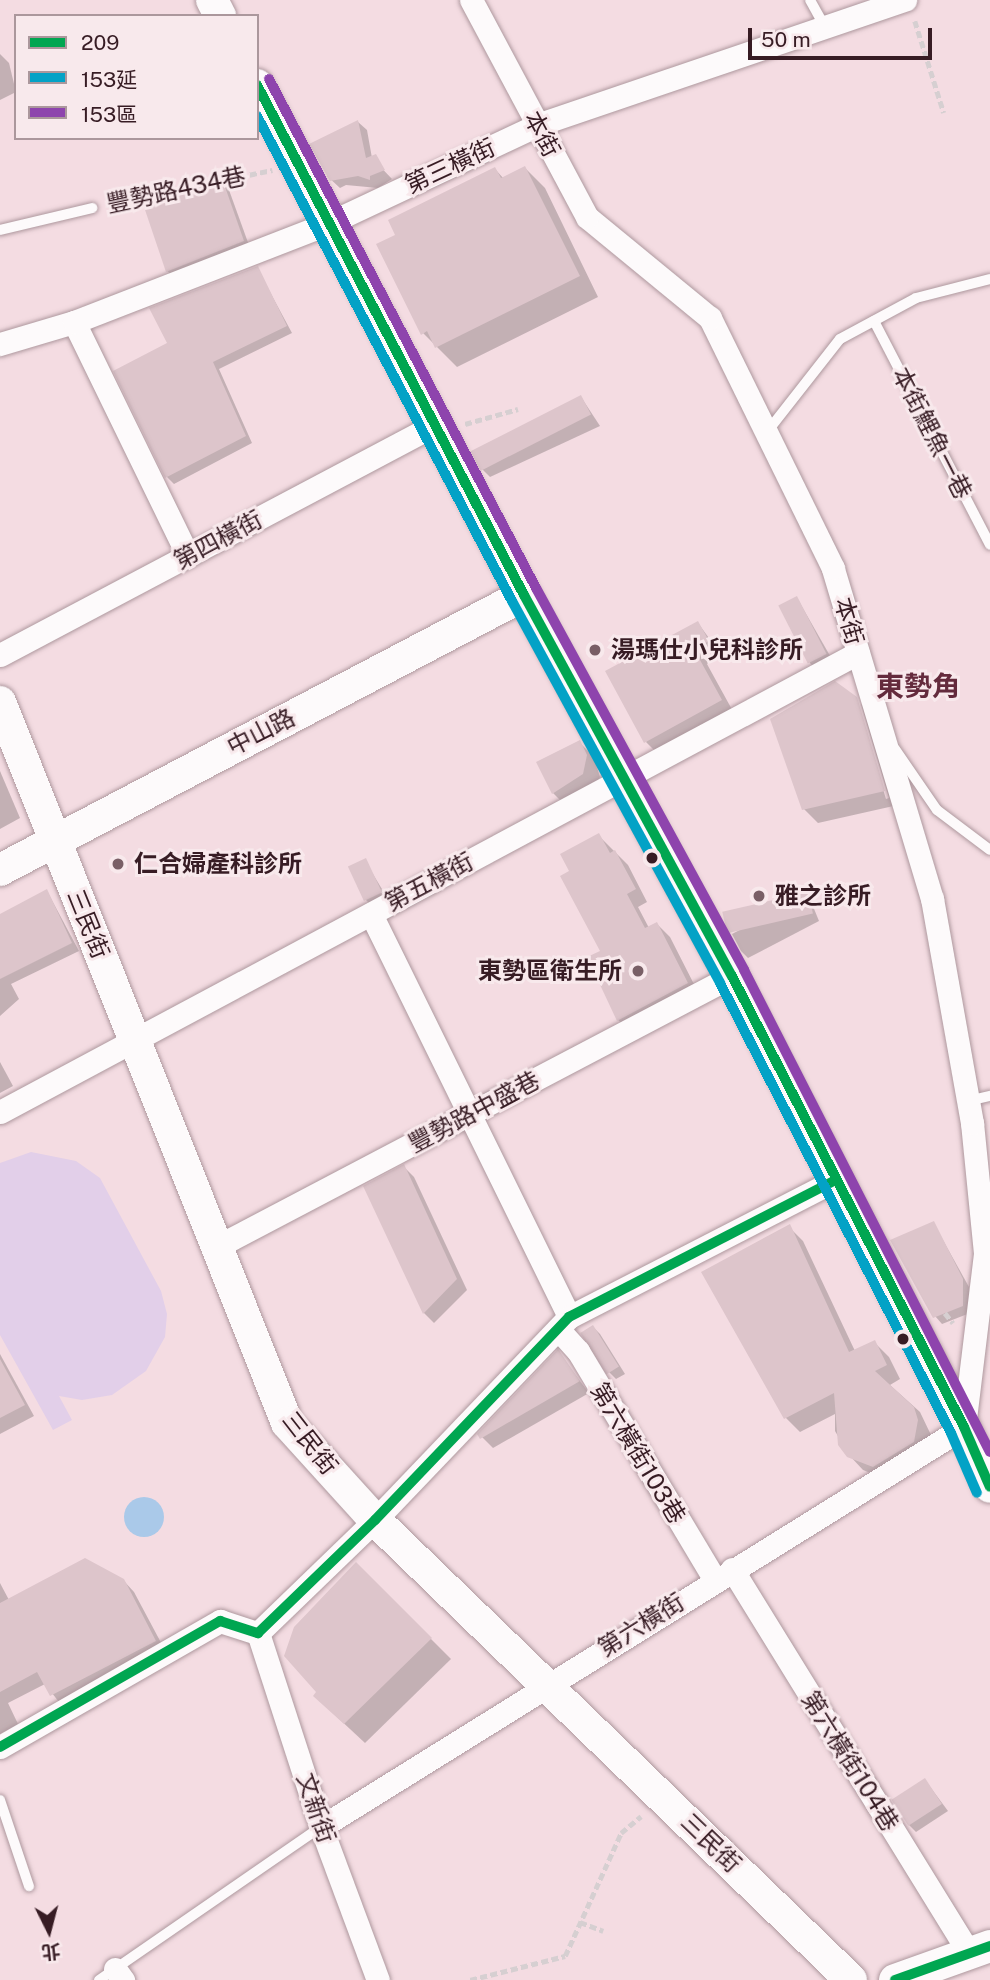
<!DOCTYPE html>
<meta charset="utf-8">
<style>
body{margin:0}
#map{position:relative;width:990px;height:1980px;overflow:hidden;background:#f4dce2;font-family:"Public Sans","Noto Sans TC",sans-serif}
div>[style]{position:absolute}
.green>*{inset:0;background:#e2cfe9}
.water>*{inset:0;background:#aac9e9}
.round{border-radius:50%}
.shadow>*{inset:0;background:#0003}
.building>*{inset:0;background:#ddc5cb;transform-origin:0 0}
.path>*{height:4.5px;margin-top:-2.25px;transform-origin:0;background:repeating-linear-gradient(90deg,#d6cfd1 0 7px,transparent 0 10.5px)}
.roads{filter:drop-shadow(0 0 2px #ae989e) drop-shadow(0 0 2px #ae989e)}
.lane>*{height:10px;margin:-5px;padding:0 5px;transform-origin:5px;border-radius:5px;background:#fdfafb}
.street>*{height:23px;margin:-11.5px;padding:0 11.5px;transform-origin:11.5px;border-radius:11.5px;background:#fdfafb}
.secondary>*{height:32px;margin:-16px;padding:0 16px;transform-origin:16px;border-radius:16px;background:#fdfafb}
.bus-1>*{height:10px;margin:-5px;padding:0 5px;transform-origin:5px;border-radius:5px;background:#00a651}
.bus-2>*{height:10px;margin:-5px;padding:0 5px;transform-origin:5px;border-radius:5px;background:#03a2c6}
.bus-3>*{height:10px;margin:-5px;padding:0 5px;transform-origin:5px;border-radius:5px;background:#8e44ad}
.dots>*{width:19px;height:19px;translate:-50% -50%;box-sizing:border-box;border:4px solid #f8e9ec;border-radius:50%}
span{translate:-50% -50%;white-space:nowrap;text-align:center;line-height:1.15;-webkit-text-stroke:6px #f8e9ec;paint-order:stroke}
.street-label{font-size:24px;color:#371c24}
.poi-label{font-size:24px;color:#371c24;font-weight:700}
.left{translate:0 -50%;text-align:left}
.right{translate:-100% -50%;text-align:right}
.quarter-label{font-size:28px;color:#642b3d;font-weight:700}
.legend{position:absolute;left:14px;top:14px;width:245px;height:126px;box-sizing:border-box;background:#f8e9ec;border:2px solid #ab979c;margin:0;padding:9px 12px;list-style:none;font-size:21px;color:#371c24}
.legend li{display:flex;align-items:center;gap:14px;height:35px}
.legend b{width:35px;border:2px solid #ab979c}
.north{position:absolute;left:14px;top:1896px;width:70px;height:70px;-webkit-text-stroke:5px #f8e9ec;paint-order:stroke;rotate:174deg;font-size:19px;font-weight:700;line-height:28px;text-align:center;color:#371c24}
.north::after{content:'';display:block;margin:auto;width:24px;height:32px;background:#371c24;clip-path:polygon(50% 0,100% 100%,50% 72%,0 100%)}
.scale{position:absolute;left:748px;top:28px;width:184px;height:32px;box-sizing:border-box;border:4px solid #371c24;border-top:0;padding-left:9px;font-size:21px;line-height:24px;white-space:nowrap;color:#371c24;-webkit-text-stroke:5px #f8e9ec;paint-order:stroke}
</style>
<div id="map">
<div class="green">
<i style="clip-path:polygon(31px 1152px,76px 1161px,100px 1178px,161px 1291px,167px 1314px,165px 1337px,146px 1371px,112px 1395px,82px 1400px,59px 1396px,72px 1420px,53px 1430px,0 1335px,0 1163px)"></i>
</div>
<div class="water">
<i class="round" style="left:124px;top:1497px;width:40px;height:40px"></i>
</div>
<div class="shadow">
<i style="clip-path:polygon(0 54px,9px 63px,16px 92px,0 100px)"></i>
<i style="clip-path:polygon(358px 122px,367px 130px,372px 158px,392px 179px,378px 188px,346px 185px,340px 188px,327px 176px)"></i>
<i style="clip-path:polygon(525px 168px,545px 188px,598px 297px,457px 367px,423px 333px,398px 236px,495px 169px,504px 179px)"></i>
<i style="clip-path:polygon(222px 182px,229px 190px,250px 248px,174px 277px,167px 271px)"></i>
<i style="clip-path:polygon(257px 268px,292px 333px,219px 369px,252px 443px,174px 484px,167px 477px,170px 344px)"></i>
<i style="clip-path:polygon(581px 397px,600px 426px,490px 477px,479px 466px)"></i>
<i style="clip-path:polygon(797px 598px,833px 661px,816px 670px,810px 663px)"></i>
<i style="clip-path:polygon(698px 623px,722px 656px,707px 664px,735px 715px,660px 756px,646px 742px)"></i>
<i style="clip-path:polygon(856px 701px,886px 799px,889px 798px,861px 704px,871px 714px,898px 805px,818px 823px,804px 809px)"></i>
<i style="clip-path:polygon(579px 742px,594px 757px,600px 777px,589px 797px,567px 807px,553px 793px,538px 762px)"></i>
<i style="clip-path:polygon(0 771px,20px 818px,0 829px)"></i>
<i style="clip-path:polygon(599px 836px,628px 865px,647px 902px,638px 907px,649px 928px,657px 924px,670px 937px,700px 996px,631px 1032px,618px 1020px,602px 952px,571px 872px)"></i>
<i style="clip-path:polygon(365px 861px,388px 899px,373px 907px,366px 900px)"></i>
<i style="clip-path:polygon(47px 891px,79px 951px,11px 984px,19px 999px,0 1016px,0 915px)"></i>
<i style="clip-path:polygon(808px 894px,819px 921px,748px 958px,741px 951px,732px 934px)"></i>
<i style="clip-path:polygon(0 1062px,13px 1086px,0 1093px)"></i>
<i style="clip-path:polygon(403px 1166px,414px 1177px,467px 1290px,434px 1323px,424px 1313px,365px 1186px)"></i>
<i style="clip-path:polygon(934px 1224px,969px 1287px,970px 1313px,942px 1324px,935px 1316px)"></i>
<i style="clip-path:polygon(789px 1227px,803px 1241px,855px 1351px,875px 1343px,889px 1357px,900px 1379px,890px 1385px,920px 1412px,931px 1435px,888px 1480px,863px 1470px,849px 1455px,835px 1431px,835px 1414px,800px 1432px,786px 1418px,704px 1273px)"></i>
<i style="clip-path:polygon(593px 1327px,600px 1334px,625px 1374px,616px 1379px,609px 1372px)"></i>
<i style="clip-path:polygon(558px 1352px,589px 1393px,493px 1448px,482px 1437px)"></i>
<i style="clip-path:polygon(0 1354px,34px 1416px,0 1434px)"></i>
<i style="clip-path:polygon(356px 1564px,451px 1659px,365px 1743px,336px 1716px)"></i>
<i style="clip-path:polygon(123px 1580px,134px 1592px,166px 1652px,62px 1706px,45px 1684px,8px 1703px,18px 1724px,0 1734px,0 1583px,9px 1600px)"></i>
<i style="clip-path:polygon(925px 1780px,948px 1811px,916px 1832px,909px 1825px)"></i>
</div>
<div class="building">
<i style="clip-path:polygon(358px 120px,366px 158px,376px 154px,385px 170px,370px 176px,370px 180px,358px 176px,330px 181px,309px 144px)"></i>
<i style="clip-path:polygon(525px 166px,580px 276px,435px 348px,427px 331px,421px 335px,376px 244px,395px 235px,388px 220px,495px 167px,501px 178px)"></i>
<i style="clip-path:polygon(223px 181px,244px 241px,166px 272px,141px 198px)"></i>
<i style="clip-path:polygon(258px 266px,287px 326px,213px 362px,246px 436px,165px 478px,113px 371px,167px 343px,149px 308px)"></i>
<i style="left:581px;top:395px;width:22px;height:124px;rotate:63deg"></i>
<i style="left:797px;top:596px;width:65px;height:21px;rotate:63deg"></i>
<i style="clip-path:polygon(698px 621px,709px 641px,694px 649px,722px 700px,644px 743px,605px 671px)"></i>
<i style="clip-path:polygon(835px 681px,857px 697px,885px 791px,802px 810px,770px 719px)"></i>
<i style="clip-path:polygon(580px 740px,587px 755px,583px 774px,552px 794px,536px 762px)"></i>
<i style="clip-path:polygon(599px 833px,610px 853px,615px 850px,636px 889px,627px 894px,645px 928px,657px 922px,688px 983px,617px 1021px,587px 957px,600px 951px,560px 876px,569px 871px,560px 854px)"></i>
<i style="left:366px;top:858px;width:38px;height:20px;rotate:65deg"></i>
<i style="clip-path:polygon(47px 889px,72px 943px,0 979px,0 914px)"></i>
<i style="left:808px;top:892px;width:22px;height:88px;rotate:77deg"></i>
<i style="clip-path:polygon(404px 1164px,457px 1279px,423px 1314px,363px 1186px)"></i>
<i style="clip-path:polygon(934px 1221px,963px 1279px,963px 1306px,933px 1318px,890px 1240px)"></i>
<i style="clip-path:polygon(790px 1224px,849px 1352px,875px 1340px,887px 1365px,875px 1371px,914px 1407px,918px 1420px,914px 1442px,873px 1467px,847px 1457px,838px 1445px,834px 1393px,784px 1419px,701px 1272px)"></i>
<i style="left:593px;top:1325px;width:49px;height:15px;rotate:58deg"></i>
<i style="clip-path:polygon(558px 1349px,580px 1381px,480px 1439px,477px 1434px)"></i>
<i style="clip-path:polygon(0 1359px,25px 1405px,0 1418px)"></i>
<i style="clip-path:polygon(85px 1558px,124px 1579px,156px 1641px,50px 1696px,37px 1672px,0 1692px,0 1603px)"></i>
<i style="clip-path:polygon(356px 1562px,432px 1638px,344px 1724px,313px 1696px,316px 1692px,284px 1656px,294px 1627px)"></i>
<i style="left:925px;top:1778px;width:31px;height:40px;rotate:57deg"></i>
</div>
<div class="path">
<i style="left:915px;top:21px;width:96px;rotate:72.5deg"></i>
<i style="left:106px;top:205px;width:170px;rotate:-11.9deg"></i>
<i style="left:465px;top:424px;width:55px;rotate:-15.8deg"></i>
<i style="left:945px;top:1313px;width:13px;rotate:51deg"></i>
<i style="left:580px;top:1922px;width:25px;rotate:21deg"></i>
<i style="left:470px;top:1980px;width:98px;rotate:-14.2deg"></i>
<i style="left:565px;top:1956px;width:135px;rotate:-65.5deg"></i>
<i style="left:621px;top:1833px;width:26px;rotate:-40deg"></i>
</div>
<div class="roads">
<div class="lane">
<i style="left:810px;top:0;width:29px;rotate:61deg"></i>
<i style="left:0;top:230px;width:95px;rotate:-13.4deg"></i>
<i style="left:874px;top:321px;width:252px;rotate:62.6deg"></i>
<i style="left:767px;top:432px;width:118px;rotate:-51.9deg"></i>
<i style="left:840px;top:339px;width:86px;rotate:-28.3deg"></i>
<i style="left:916px;top:298px;width:76px;rotate:-14.4deg"></i>
<i style="left:895px;top:749px;width:74px;rotate:55.5deg"></i>
<i style="left:937px;top:810px;width:66px;rotate:37deg"></i>
<i style="left:968px;top:1101px;width:23px;rotate:-13deg"></i>
<i style="left:0;top:1800px;width:91px;rotate:71.4deg"></i>
<i style="left:99px;top:1980px;width:270px;rotate:-34.6deg"></i>
</div>
<div class="street">
<i style="left:74px;top:322px;width:260px;rotate:64deg"></i>
<i style="left:0;top:344px;width:77px;rotate:-16.6deg"></i>
<i style="left:74px;top:322px;width:271px;rotate:-21.2deg"></i>
<i style="left:327px;top:224px;width:232px;rotate:-25.2deg"></i>
<i style="left:537px;top:125px;width:389px;rotate:-18.8deg"></i>
<i style="left:0;top:655px;width:493px;rotate:-27.9deg"></i>
<i style="left:371px;top:914px;width:449px;rotate:63.8deg"></i>
<i style="left:0;top:1112px;width:973px;rotate:-28.15deg"></i>
<i style="left:216px;top:1247px;width:583px;rotate:-27.71deg"></i>
<i style="left:558px;top:1329px;width:30px;rotate:48deg"></i>
<i style="left:578px;top:1351px;width:267px;rotate:59.1deg"></i>
<i style="left:732px;top:1569px;width:450px;rotate:58.3deg"></i>
<i style="left:258px;top:1633px;width:204px;rotate:72deg"></i>
<i style="left:321px;top:1827px;width:163px;rotate:69.6deg"></i>
<i style="left:0;top:1747px;width:254px;rotate:-29.8deg"></i>
<i style="left:220px;top:1621px;width:40px;rotate:18deg"></i>
<i style="left:258px;top:1633px;width:163px;rotate:-44deg"></i>
<i style="left:375px;top:1520px;width:281px;rotate:-46.3deg"></i>
<i style="left:569px;top:1317px;width:300px;rotate:-27.2deg"></i>
<i style="left:321px;top:1827px;width:757px;rotate:-31.89deg"></i>
<i style="left:964px;top:1427px;width:175px;rotate:-83.1deg"></i>
<i style="left:985px;top:1253px;width:131px;rotate:-95.7deg"></i>
<i style="left:972px;top:1123px;width:228px;rotate:-100.1deg"></i>
<i style="left:932px;top:899px;width:345px;rotate:-106.7deg"></i>
<i style="left:833px;top:568px;width:279px;rotate:-116.2deg"></i>
<i style="left:710px;top:318px;width:159px;rotate:-140.6deg"></i>
<i style="left:587px;top:217px;width:246px;rotate:-118.1deg"></i>
<i style="left:115px;top:1969px;width:14px;rotate:54deg"></i>
</div>
<div class="secondary">
<i style="left:212px;top:0;width:18px;rotate:63deg"></i>
<i style="left:257px;top:85px;width:576px;rotate:62.37deg"></i>
<i style="left:524px;top:595px;width:434px;rotate:61.4deg"></i>
<i style="left:732px;top:976px;width:507px;rotate:62.78deg"></i>
<i style="left:964px;top:1427px;width:65px;rotate:66.6deg"></i>
<i style="left:0;top:702px;width:776px;rotate:68.29deg"></i>
<i style="left:287px;top:1423px;width:131px;rotate:47.8deg"></i>
<i style="left:375px;top:1520px;width:662px;rotate:44.02deg"></i>
<i style="left:0;top:870px;width:592px;rotate:-27.69deg"></i>
<i style="left:895px;top:1980px;width:101px;rotate:-19.7deg"></i>
</div>
</div>
<div class="bus-1">
<i style="left:257px;top:85px;width:576px;rotate:62.37deg"></i>
<i style="left:524px;top:595px;width:434px;rotate:61.4deg"></i>
<i style="left:732px;top:976px;width:507px;rotate:62.78deg"></i>
<i style="left:964px;top:1427px;width:65px;rotate:66.6deg"></i>
<i style="left:0;top:1747px;width:254px;rotate:-29.8deg"></i>
<i style="left:220px;top:1621px;width:40px;rotate:18deg"></i>
<i style="left:258px;top:1633px;width:163px;rotate:-44deg"></i>
<i style="left:375px;top:1520px;width:281px;rotate:-46.3deg"></i>
<i style="left:569px;top:1317px;width:300px;rotate:-27.2deg"></i>
<i style="left:895px;top:1980px;width:101px;rotate:-19.7deg"></i>
</div>
<div class="bus-2">
<i style="left:257px;top:116px;width:548px;rotate:62.27deg"></i>
<i style="left:512px;top:601px;width:435px;rotate:61.4deg"></i>
<i style="left:720px;top:983px;width:506px;rotate:62.83deg"></i>
<i style="left:951px;top:1433px;width:65px;rotate:66.6deg"></i>
</div>
<div class="bus-3">
<i style="left:269px;top:79px;width:575px;rotate:62.32deg"></i>
<i style="left:536px;top:588px;width:435px;rotate:61.4deg"></i>
<i style="left:744px;top:970px;width:541px;rotate:62.96deg"></i>
</div>
<div class="dots">
<i style="left:595px;top:650px;background:#795f66"></i>
<i style="left:652px;top:858px;background:#371c24"></i>
<i style="left:118px;top:864px;background:#795f66"></i>
<i style="left:759px;top:896px;background:#795f66"></i>
<i style="left:638px;top:971px;background:#795f66"></i>
<i style="left:903px;top:1339px;background:#371c24"></i>
</div>
<div class="street-label">
<span style="left:542px;top:134px;rotate:62deg">本街</span>
<span style="left:450px;top:166px;rotate:-25deg">第三橫街</span>
<span style="left:176px;top:190px;rotate:-12deg">豐勢路434巷</span>
<span style="left:932px;top:433px;rotate:63deg">本街鯉魚一巷</span>
<span style="left:218px;top:540px;rotate:-28deg">第四橫街</span>
<span style="left:849px;top:621px;rotate:74deg">本街</span>
<span style="left:261px;top:732px;rotate:-27deg">中山路</span>
<span style="left:429px;top:882px;rotate:-28deg">第五橫街</span>
<span style="left:88px;top:924px;rotate:68deg">三民街</span>
<span style="left:474px;top:1112px;rotate:-28deg">豐勢路中盛巷</span>
<span style="left:310px;top:1443px;rotate:52deg">三民街</span>
<span style="left:638px;top:1453px;rotate:59deg">第六橫街103巷</span>
<span style="left:641px;top:1625px;rotate:-32deg">第六橫街</span>
<span style="left:850px;top:1761px;rotate:58deg">第六橫街104巷</span>
<span style="left:316px;top:1808px;rotate:71deg">文新街</span>
<span style="left:711px;top:1843px;rotate:44deg">三民街</span>
</div>
<div class="poi-label">
<span class="left" style="left:611px;top:650px">湯瑪仕小兒科診所</span>
<span class="left" style="left:134px;top:864px">仁合婦產科診所</span>
<span class="left" style="left:775px;top:896px">雅之診所</span>
<span class="right" style="left:622px;top:971px">東勢區衛生所</span>
</div>
<div class="quarter-label">
<span style="left:918px;top:686px">東勢角</span>
</div>
<ul class="legend">
<li><b style="height:9px;background:#00a651"></b>209</li>
<li><b style="height:9px;background:#03a2c6"></b>153延</li>
<li><b style="height:9px;background:#8e44ad"></b>153區</li>
</ul>
<div class="north">北</div>
<div class="scale">50 m</div>
</div>
